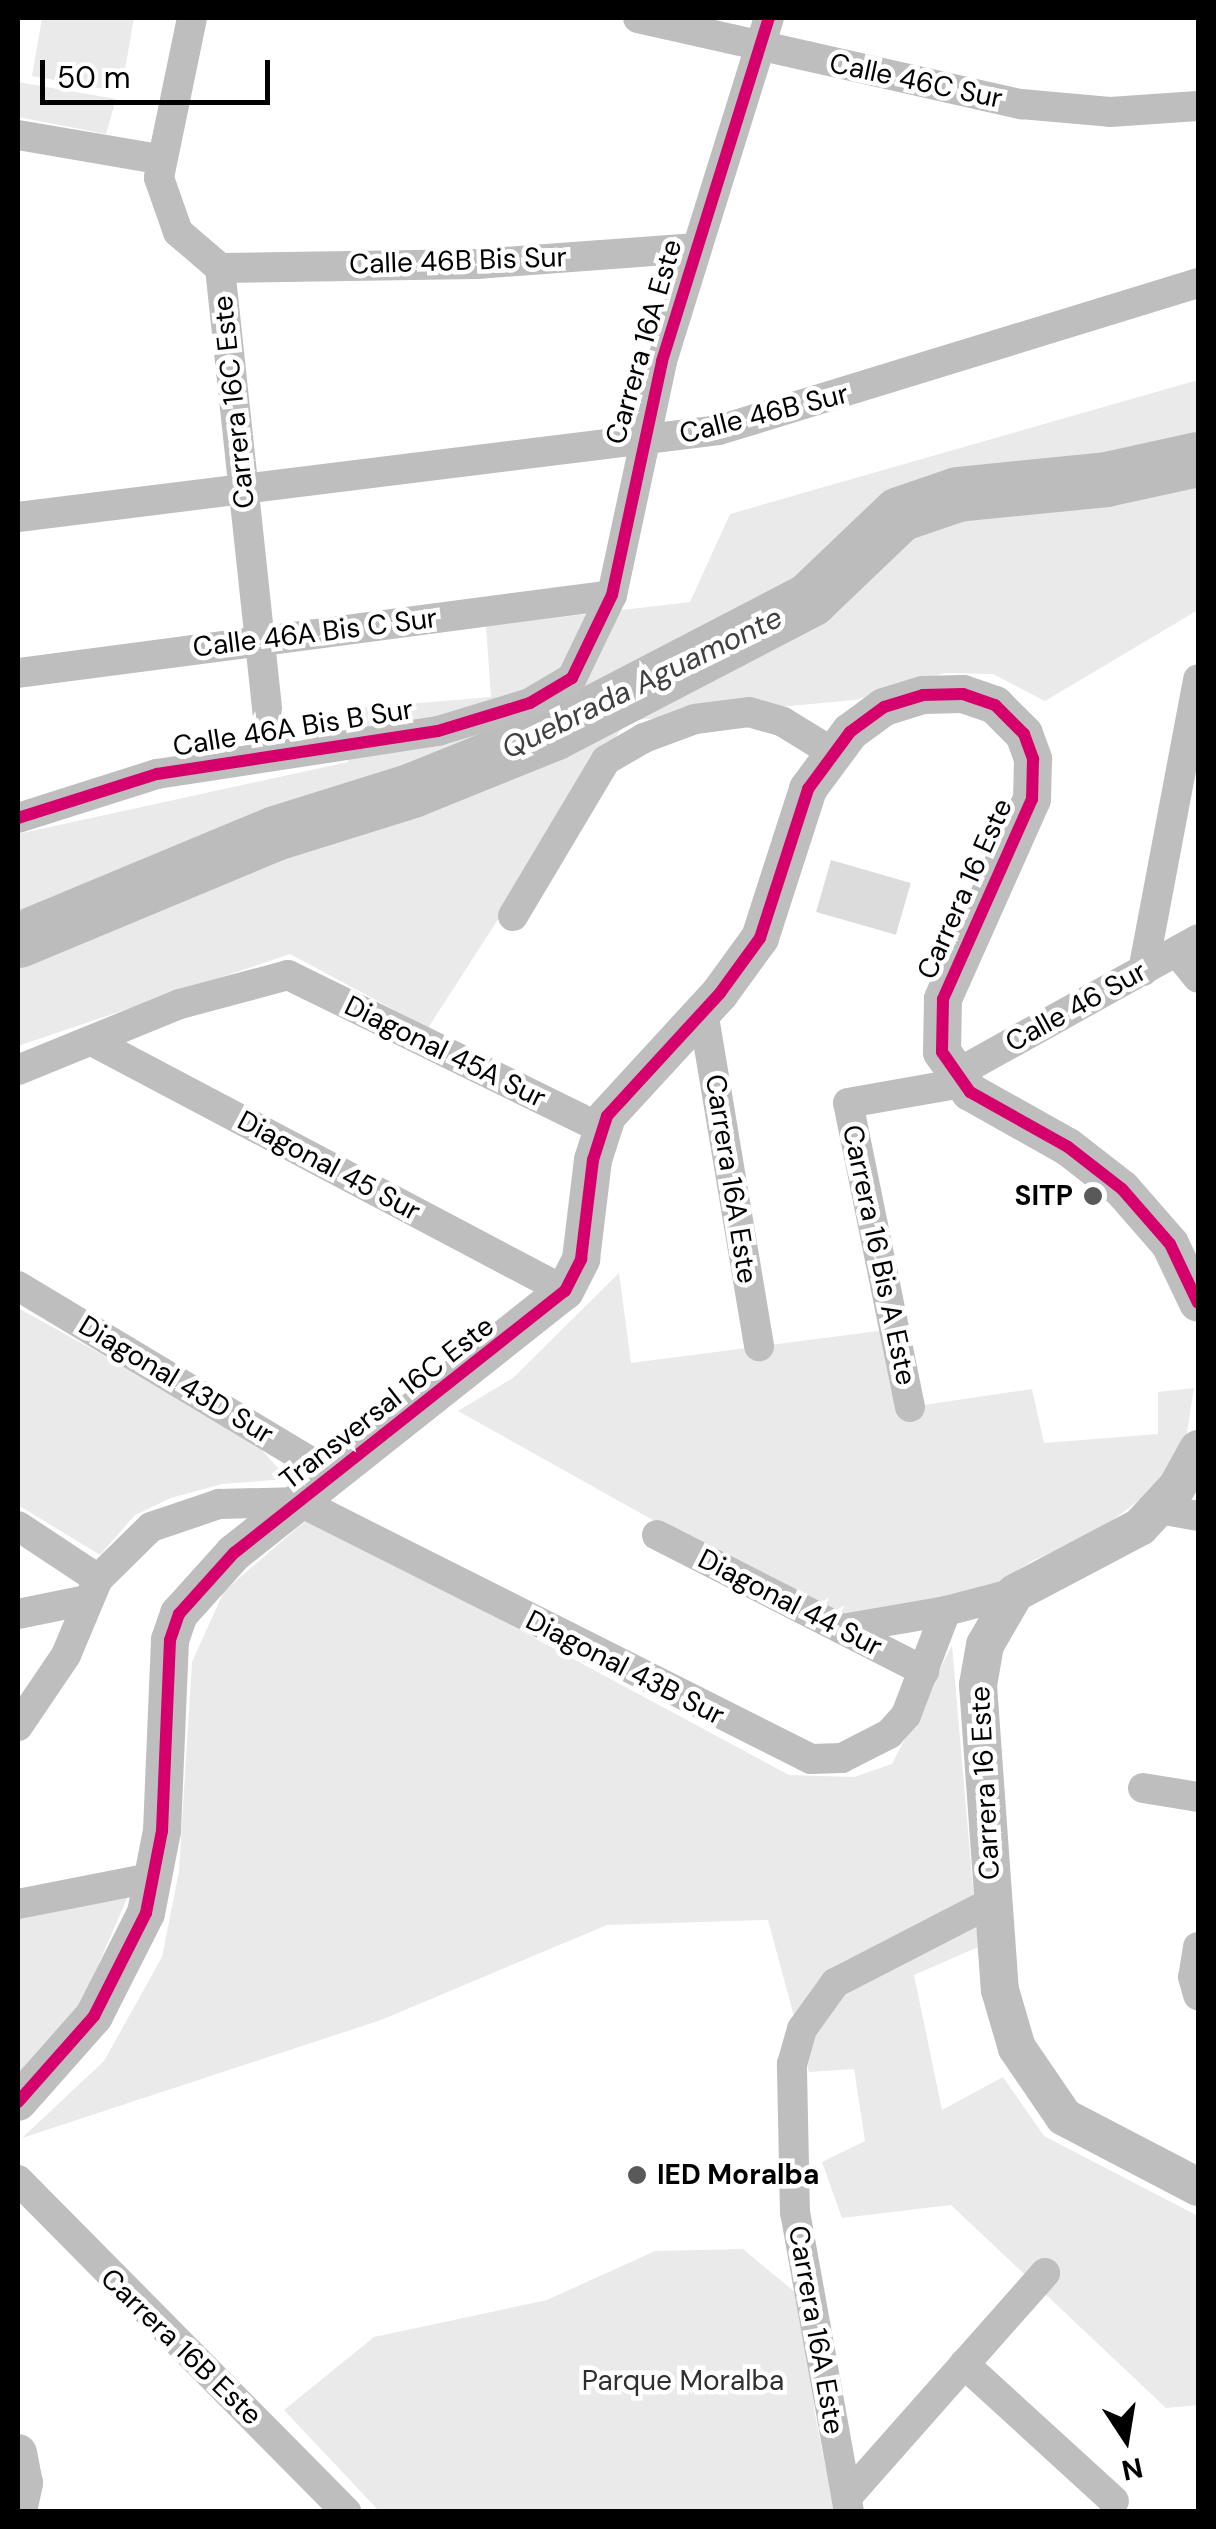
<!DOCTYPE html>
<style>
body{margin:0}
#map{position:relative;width:1216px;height:2529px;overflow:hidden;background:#fff;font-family:"DM Sans",sans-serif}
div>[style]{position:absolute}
.green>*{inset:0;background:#eaeaea}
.river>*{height:55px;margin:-27.5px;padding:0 27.5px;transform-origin:27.5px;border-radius:27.5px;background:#bcbcbc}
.building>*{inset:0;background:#dcdcdc;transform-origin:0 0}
.minor>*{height:30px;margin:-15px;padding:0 15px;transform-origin:15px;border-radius:15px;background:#bebebe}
.tertiary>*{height:38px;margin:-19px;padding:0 19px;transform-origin:19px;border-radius:19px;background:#bebebe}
.cycleway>*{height:12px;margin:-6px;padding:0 6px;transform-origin:6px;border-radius:6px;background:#d6006c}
.dots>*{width:28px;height:28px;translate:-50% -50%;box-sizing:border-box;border:5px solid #fff;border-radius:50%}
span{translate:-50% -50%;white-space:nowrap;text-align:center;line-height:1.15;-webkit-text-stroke:9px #fff;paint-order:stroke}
.street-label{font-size:28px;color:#000}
.poi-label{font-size:28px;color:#000;font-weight:700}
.right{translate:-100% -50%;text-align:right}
.left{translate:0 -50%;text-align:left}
.park-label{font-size:28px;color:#2f2f2f}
.water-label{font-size:30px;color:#404040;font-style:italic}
.frame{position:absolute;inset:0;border:20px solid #000;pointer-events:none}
.north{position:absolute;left:1076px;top:2389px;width:100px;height:100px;-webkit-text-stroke:8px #fff;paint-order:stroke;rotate:168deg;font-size:28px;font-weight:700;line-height:40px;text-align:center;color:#000}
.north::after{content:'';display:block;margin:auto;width:35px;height:45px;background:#000;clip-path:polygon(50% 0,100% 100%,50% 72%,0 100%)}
.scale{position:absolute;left:40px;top:60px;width:230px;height:45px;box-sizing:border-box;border:5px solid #000;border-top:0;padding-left:12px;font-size:30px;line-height:35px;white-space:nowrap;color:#000;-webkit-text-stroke:8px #fff;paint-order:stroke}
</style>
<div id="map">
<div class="green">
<i style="clip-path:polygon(42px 18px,134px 18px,121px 92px,32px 76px)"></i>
<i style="clip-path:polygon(18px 82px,116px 99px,106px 134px,18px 117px)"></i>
<i style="clip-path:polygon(1198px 380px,1198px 610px,1045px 701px,993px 674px,945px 673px,855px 700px,626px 721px,428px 1028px,290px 954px,18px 1046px,18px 834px,348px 762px,349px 709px,491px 697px,486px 626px,690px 602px,730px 514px)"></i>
<i style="clip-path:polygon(619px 1273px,631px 1363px,894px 1329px,910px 1407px,1032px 1389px,1044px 1443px,1158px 1434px,1158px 1392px,1194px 1388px,1185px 1445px,1155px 1488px,1097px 1532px,1032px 1561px,973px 1599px,844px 1627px,458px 1411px,513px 1378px)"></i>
<i style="clip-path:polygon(18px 1308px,248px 1435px,288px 1479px,222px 1484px,171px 1498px,135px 1515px,100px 1555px,18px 1505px)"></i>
<i style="clip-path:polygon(310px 1517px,789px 1775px,854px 1777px,892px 1764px,952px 1645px,978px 1947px,914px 1975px,942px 2110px,1003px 2077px,1044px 2136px,1198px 2216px,1198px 2405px,1166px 2408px,951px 2205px,842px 2218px,822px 2162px,865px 2141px,854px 2069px,809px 2072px,768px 1920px,607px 1925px,381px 2020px,22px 2138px,104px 2061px,162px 1957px,179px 1871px,192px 1662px,224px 1591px)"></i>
<i style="clip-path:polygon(129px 1894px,78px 2011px,18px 2085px,18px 1916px)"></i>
<i style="clip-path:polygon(743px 2249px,808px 2303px,814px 2409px,834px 2511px,379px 2511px,284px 2410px,374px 2337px,547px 2300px,655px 2251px)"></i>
</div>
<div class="river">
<i style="left:18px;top:940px;width:278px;rotate:-22.6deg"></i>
<i style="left:275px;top:833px;width:144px;rotate:-17.4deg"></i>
<i style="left:412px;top:790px;width:152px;rotate:-22deg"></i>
<i style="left:553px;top:733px;width:290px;rotate:-27.5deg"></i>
<i style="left:810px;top:599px;width:123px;rotate:-43.7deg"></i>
<i style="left:899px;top:514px;width:61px;rotate:-19deg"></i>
<i style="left:957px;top:494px;width:150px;rotate:-5.7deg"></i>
<i style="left:1106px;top:479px;width:94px;rotate:-12.3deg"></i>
</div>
<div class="building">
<i style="left:831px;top:860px;width:83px;height:54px;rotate:16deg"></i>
</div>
<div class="minor">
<i style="left:192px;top:18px;width:163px;rotate:101.7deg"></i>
<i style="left:159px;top:178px;width:57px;rotate:70.6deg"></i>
<i style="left:178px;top:232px;width:55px;rotate:40.6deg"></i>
<i style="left:220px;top:268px;width:488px;rotate:83.9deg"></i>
<i style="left:638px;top:18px;width:393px;rotate:12.7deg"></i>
<i style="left:1021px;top:104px;width:89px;rotate:5.1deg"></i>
<i style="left:1110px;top:112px;width:88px;rotate:-3.9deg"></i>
<i style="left:18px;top:135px;width:143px;rotate:9.7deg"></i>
<i style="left:220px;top:268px;width:257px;rotate:-0.9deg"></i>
<i style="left:477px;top:264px;width:220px;rotate:-4.2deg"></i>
<i style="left:18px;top:517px;width:706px;rotate:-7.07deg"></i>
<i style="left:719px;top:430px;width:501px;rotate:-17.06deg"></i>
<i style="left:18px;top:673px;width:599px;rotate:-7.48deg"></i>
<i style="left:18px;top:818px;width:146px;rotate:-17.6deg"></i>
<i style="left:157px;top:774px;width:284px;rotate:-8.7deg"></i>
<i style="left:438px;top:731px;width:96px;rotate:-16.9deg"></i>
<i style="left:530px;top:703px;width:49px;rotate:-30.8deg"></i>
<i style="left:572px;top:678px;width:92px;rotate:-64.3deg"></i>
<i style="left:612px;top:595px;width:239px;rotate:-77.9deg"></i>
<i style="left:662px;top:361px;width:359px;rotate:-72.7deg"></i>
<i style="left:513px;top:916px;width:182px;rotate:-59.2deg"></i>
<i style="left:606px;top:760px;width:44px;rotate:-30.1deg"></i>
<i style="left:644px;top:738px;width:54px;rotate:-20.4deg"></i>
<i style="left:695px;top:719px;width:54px;rotate:-7.4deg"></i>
<i style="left:749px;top:712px;width:35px;rotate:16deg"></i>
<i style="left:783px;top:722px;width:57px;rotate:31.5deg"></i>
<i style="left:1177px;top:952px;width:33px;rotate:51deg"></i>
<i style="left:1143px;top:971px;width:297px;rotate:-79.3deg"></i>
<i style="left:703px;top:1011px;width:340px;rotate:80.5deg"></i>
<i style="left:92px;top:1041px;width:535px;rotate:27.86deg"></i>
<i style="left:18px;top:1070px;width:175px;rotate:-22.2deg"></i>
<i style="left:180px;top:1004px;width:112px;rotate:-15deg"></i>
<i style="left:288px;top:975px;width:348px;rotate:26.1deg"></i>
<i style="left:954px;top:1075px;width:279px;rotate:-29.1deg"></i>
<i style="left:18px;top:1286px;width:369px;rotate:31deg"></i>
<i style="left:910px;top:1407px;width:310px;rotate:-101.5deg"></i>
<i style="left:848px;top:1103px;width:116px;rotate:-10deg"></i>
<i style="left:1159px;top:1509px;width:40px;rotate:10deg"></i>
<i style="left:18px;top:1526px;width:96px;rotate:33.5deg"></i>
<i style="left:657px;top:1535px;width:300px;rotate:27deg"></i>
<i style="left:18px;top:1614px;width:70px;rotate:-11.5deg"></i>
<i style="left:842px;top:1629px;width:106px;rotate:-9.8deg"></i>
<i style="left:18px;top:1726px;width:86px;rotate:-55.9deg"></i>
<i style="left:66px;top:1655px;width:82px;rotate:-67.2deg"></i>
<i style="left:98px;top:1579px;width:74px;rotate:-44.5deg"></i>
<i style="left:151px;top:1527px;width:72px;rotate:-18.7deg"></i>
<i style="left:219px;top:1504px;width:81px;rotate:-1.4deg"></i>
<i style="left:300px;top:1502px;width:572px;rotate:26.7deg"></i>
<i style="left:811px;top:1759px;width:31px;rotate:-2deg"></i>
<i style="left:842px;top:1758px;width:53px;rotate:-27.1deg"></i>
<i style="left:889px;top:1734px;width:25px;rotate:-48deg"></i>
<i style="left:906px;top:1715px;width:111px;rotate:-69deg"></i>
<i style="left:946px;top:1611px;width:71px;rotate:-14.6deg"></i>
<i style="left:1143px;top:1788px;width:56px;rotate:9.3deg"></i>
<i style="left:18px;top:1904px;width:140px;rotate:-11.1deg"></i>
<i style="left:1198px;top:1947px;width:30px;rotate:99deg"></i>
<i style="left:1193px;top:1977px;width:19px;rotate:74deg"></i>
<i style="left:18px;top:2180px;width:467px;rotate:45.3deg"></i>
<i style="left:964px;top:2364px;width:203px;rotate:42.4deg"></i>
<i style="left:847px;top:2497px;width:299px;rotate:-48.5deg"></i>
<i style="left:849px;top:2512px;width:304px;rotate:-100.2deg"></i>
<i style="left:795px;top:2213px;width:149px;rotate:-91.2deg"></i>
<i style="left:792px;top:2064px;width:36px;rotate:-74deg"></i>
<i style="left:802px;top:2029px;width:57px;rotate:-54.3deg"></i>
<i style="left:835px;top:1983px;width:177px;rotate:-27.3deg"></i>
</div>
<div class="tertiary">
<i style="left:1198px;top:1449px;width:43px;rotate:118.9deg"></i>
<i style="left:1177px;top:1487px;width:54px;rotate:132.8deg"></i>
<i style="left:1140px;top:1527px;width:141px;rotate:152.2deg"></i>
<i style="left:1015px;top:1593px;width:60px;rotate:120deg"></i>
<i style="left:985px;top:1645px;width:41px;rotate:99.9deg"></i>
<i style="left:978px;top:1685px;width:306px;rotate:85.9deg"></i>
<i style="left:1000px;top:1990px;width:60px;rotate:73.7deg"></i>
<i style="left:1017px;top:2048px;width:83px;rotate:55.7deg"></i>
<i style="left:1064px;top:2117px;width:151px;rotate:27.6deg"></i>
<i style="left:18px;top:2102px;width:115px;rotate:-48.5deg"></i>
<i style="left:94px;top:2016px;width:115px;rotate:-63.2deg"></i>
<i style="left:146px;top:1913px;width:84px;rotate:-79deg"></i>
<i style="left:162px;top:1831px;width:191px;rotate:-87.6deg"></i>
<i style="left:170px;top:1640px;width:28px;rotate:-71deg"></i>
<i style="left:179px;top:1614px;width:82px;rotate:-48deg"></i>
<i style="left:234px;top:1553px;width:422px;rotate:-38.4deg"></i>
<i style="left:565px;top:1291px;width:36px;rotate:-63deg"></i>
<i style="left:581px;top:1259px;width:100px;rotate:-83.1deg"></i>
<i style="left:593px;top:1160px;width:46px;rotate:-72.3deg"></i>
<i style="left:607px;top:1116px;width:167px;rotate:-47.4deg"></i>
<i style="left:720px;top:993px;width:68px;rotate:-54deg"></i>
<i style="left:760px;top:938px;width:157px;rotate:-72.1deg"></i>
<i style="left:808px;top:789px;width:71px;rotate:-53.6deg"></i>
<i style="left:850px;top:732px;width:42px;rotate:-36.3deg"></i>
<i style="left:884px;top:707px;width:41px;rotate:-17.1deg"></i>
<i style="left:923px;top:695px;width:40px;rotate:-1.4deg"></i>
<i style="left:963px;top:694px;width:34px;rotate:19deg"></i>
<i style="left:995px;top:705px;width:41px;rotate:45deg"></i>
<i style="left:1024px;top:734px;width:27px;rotate:70deg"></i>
<i style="left:1033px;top:759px;width:40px;rotate:91.4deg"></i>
<i style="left:1032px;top:799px;width:219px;rotate:114deg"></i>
<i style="left:943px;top:999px;width:53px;rotate:91.1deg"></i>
<i style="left:942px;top:1052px;width:49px;rotate:55deg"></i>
<i style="left:970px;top:1092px;width:112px;rotate:29.3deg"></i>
<i style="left:1068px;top:1147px;width:68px;rotate:37.9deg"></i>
<i style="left:1122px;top:1189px;width:73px;rotate:48.9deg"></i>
<i style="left:1170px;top:1244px;width:65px;rotate:64.6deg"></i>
<i style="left:18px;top:2453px;width:31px;rotate:79deg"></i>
<i style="left:24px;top:2483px;width:30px;rotate:102deg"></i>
</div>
<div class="cycleway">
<i style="left:18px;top:818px;width:146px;rotate:-17.6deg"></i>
<i style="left:157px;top:774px;width:284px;rotate:-8.7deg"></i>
<i style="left:438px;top:731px;width:96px;rotate:-16.9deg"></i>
<i style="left:530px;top:703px;width:49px;rotate:-30.8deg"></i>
<i style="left:572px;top:678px;width:92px;rotate:-64.3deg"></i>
<i style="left:612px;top:595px;width:239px;rotate:-77.9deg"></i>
<i style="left:662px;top:361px;width:359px;rotate:-72.7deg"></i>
<i style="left:18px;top:2102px;width:115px;rotate:-48.5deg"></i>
<i style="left:94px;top:2016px;width:115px;rotate:-63.2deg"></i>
<i style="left:146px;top:1913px;width:84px;rotate:-79deg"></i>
<i style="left:162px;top:1831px;width:191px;rotate:-87.6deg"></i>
<i style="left:170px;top:1640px;width:28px;rotate:-71deg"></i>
<i style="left:179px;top:1614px;width:82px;rotate:-48deg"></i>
<i style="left:234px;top:1553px;width:422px;rotate:-38.4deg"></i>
<i style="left:565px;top:1291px;width:36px;rotate:-63deg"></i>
<i style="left:581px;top:1259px;width:100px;rotate:-83.1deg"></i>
<i style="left:593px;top:1160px;width:46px;rotate:-72.3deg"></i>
<i style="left:607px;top:1116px;width:167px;rotate:-47.4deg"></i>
<i style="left:720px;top:993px;width:68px;rotate:-54deg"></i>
<i style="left:760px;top:938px;width:157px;rotate:-72.1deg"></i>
<i style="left:808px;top:789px;width:71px;rotate:-53.6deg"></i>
<i style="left:850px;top:732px;width:42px;rotate:-36.3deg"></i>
<i style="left:884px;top:707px;width:41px;rotate:-17.1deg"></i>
<i style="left:923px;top:695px;width:40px;rotate:-1.4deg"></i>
<i style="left:963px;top:694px;width:34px;rotate:19deg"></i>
<i style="left:995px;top:705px;width:41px;rotate:45deg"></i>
<i style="left:1024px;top:734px;width:27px;rotate:70deg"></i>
<i style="left:1033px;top:759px;width:40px;rotate:91.4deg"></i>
<i style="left:1032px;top:799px;width:219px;rotate:114deg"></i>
<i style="left:943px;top:999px;width:53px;rotate:91.1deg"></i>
<i style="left:942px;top:1052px;width:49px;rotate:55deg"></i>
<i style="left:970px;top:1092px;width:112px;rotate:29.3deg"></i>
<i style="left:1068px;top:1147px;width:68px;rotate:37.9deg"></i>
<i style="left:1122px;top:1189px;width:73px;rotate:48.9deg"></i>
<i style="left:1170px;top:1244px;width:65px;rotate:64.6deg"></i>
</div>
<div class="dots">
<i style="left:1093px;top:1196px;background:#595959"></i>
<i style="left:637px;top:2175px;background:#595959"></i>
</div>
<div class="street-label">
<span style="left:916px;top:81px;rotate:12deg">Calle 46C Sur</span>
<span style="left:458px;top:261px;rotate:-2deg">Calle 46B Bis Sur</span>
<span style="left:644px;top:342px;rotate:-74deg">Carrera 16A Este</span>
<span style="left:234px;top:402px;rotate:-96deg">Carrera 16C Este</span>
<span style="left:764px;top:414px;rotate:-14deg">Calle 46B Sur</span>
<span style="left:315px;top:633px;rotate:-7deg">Calle 46A Bis C Sur</span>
<span style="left:293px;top:728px;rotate:-9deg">Calle 46A Bis B Sur</span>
<span style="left:965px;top:889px;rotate:-66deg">Carrera 16 Este</span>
<span style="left:1076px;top:1007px;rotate:-29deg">Calle 46 Sur</span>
<span style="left:445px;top:1052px;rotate:26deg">Diagonal 45A Sur</span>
<span style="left:329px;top:1166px;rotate:28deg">Diagonal 45 Sur</span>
<span style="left:731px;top:1179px;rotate:81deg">Carrera 16A Este</span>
<span style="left:879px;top:1255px;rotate:78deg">Carrera 16 Bis A Este</span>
<span style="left:176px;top:1380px;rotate:31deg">Diagonal 43D Sur</span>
<span style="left:387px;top:1403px;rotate:-38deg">Transversal 16C Este</span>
<span style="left:790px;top:1603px;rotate:27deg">Diagonal 44 Sur</span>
<span style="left:625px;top:1668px;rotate:27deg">Diagonal 43B Sur</span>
<span style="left:985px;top:1783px;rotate:-93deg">Carrera 16 Este</span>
<span style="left:816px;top:2330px;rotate:80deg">Carrera 16A Este</span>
<span style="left:181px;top:2347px;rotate:44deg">Carrera 16B Este</span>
</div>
<div class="poi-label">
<span class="right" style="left:1073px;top:1196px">SITP</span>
<span class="left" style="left:657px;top:2175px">IED Moralba</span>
</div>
<div class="park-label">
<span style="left:683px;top:2381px">Parque Moralba</span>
</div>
<div class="water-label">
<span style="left:642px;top:683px;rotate:-26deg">Quebrada Aguamonte</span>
</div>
<div class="frame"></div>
<div class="north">N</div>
<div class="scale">50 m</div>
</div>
